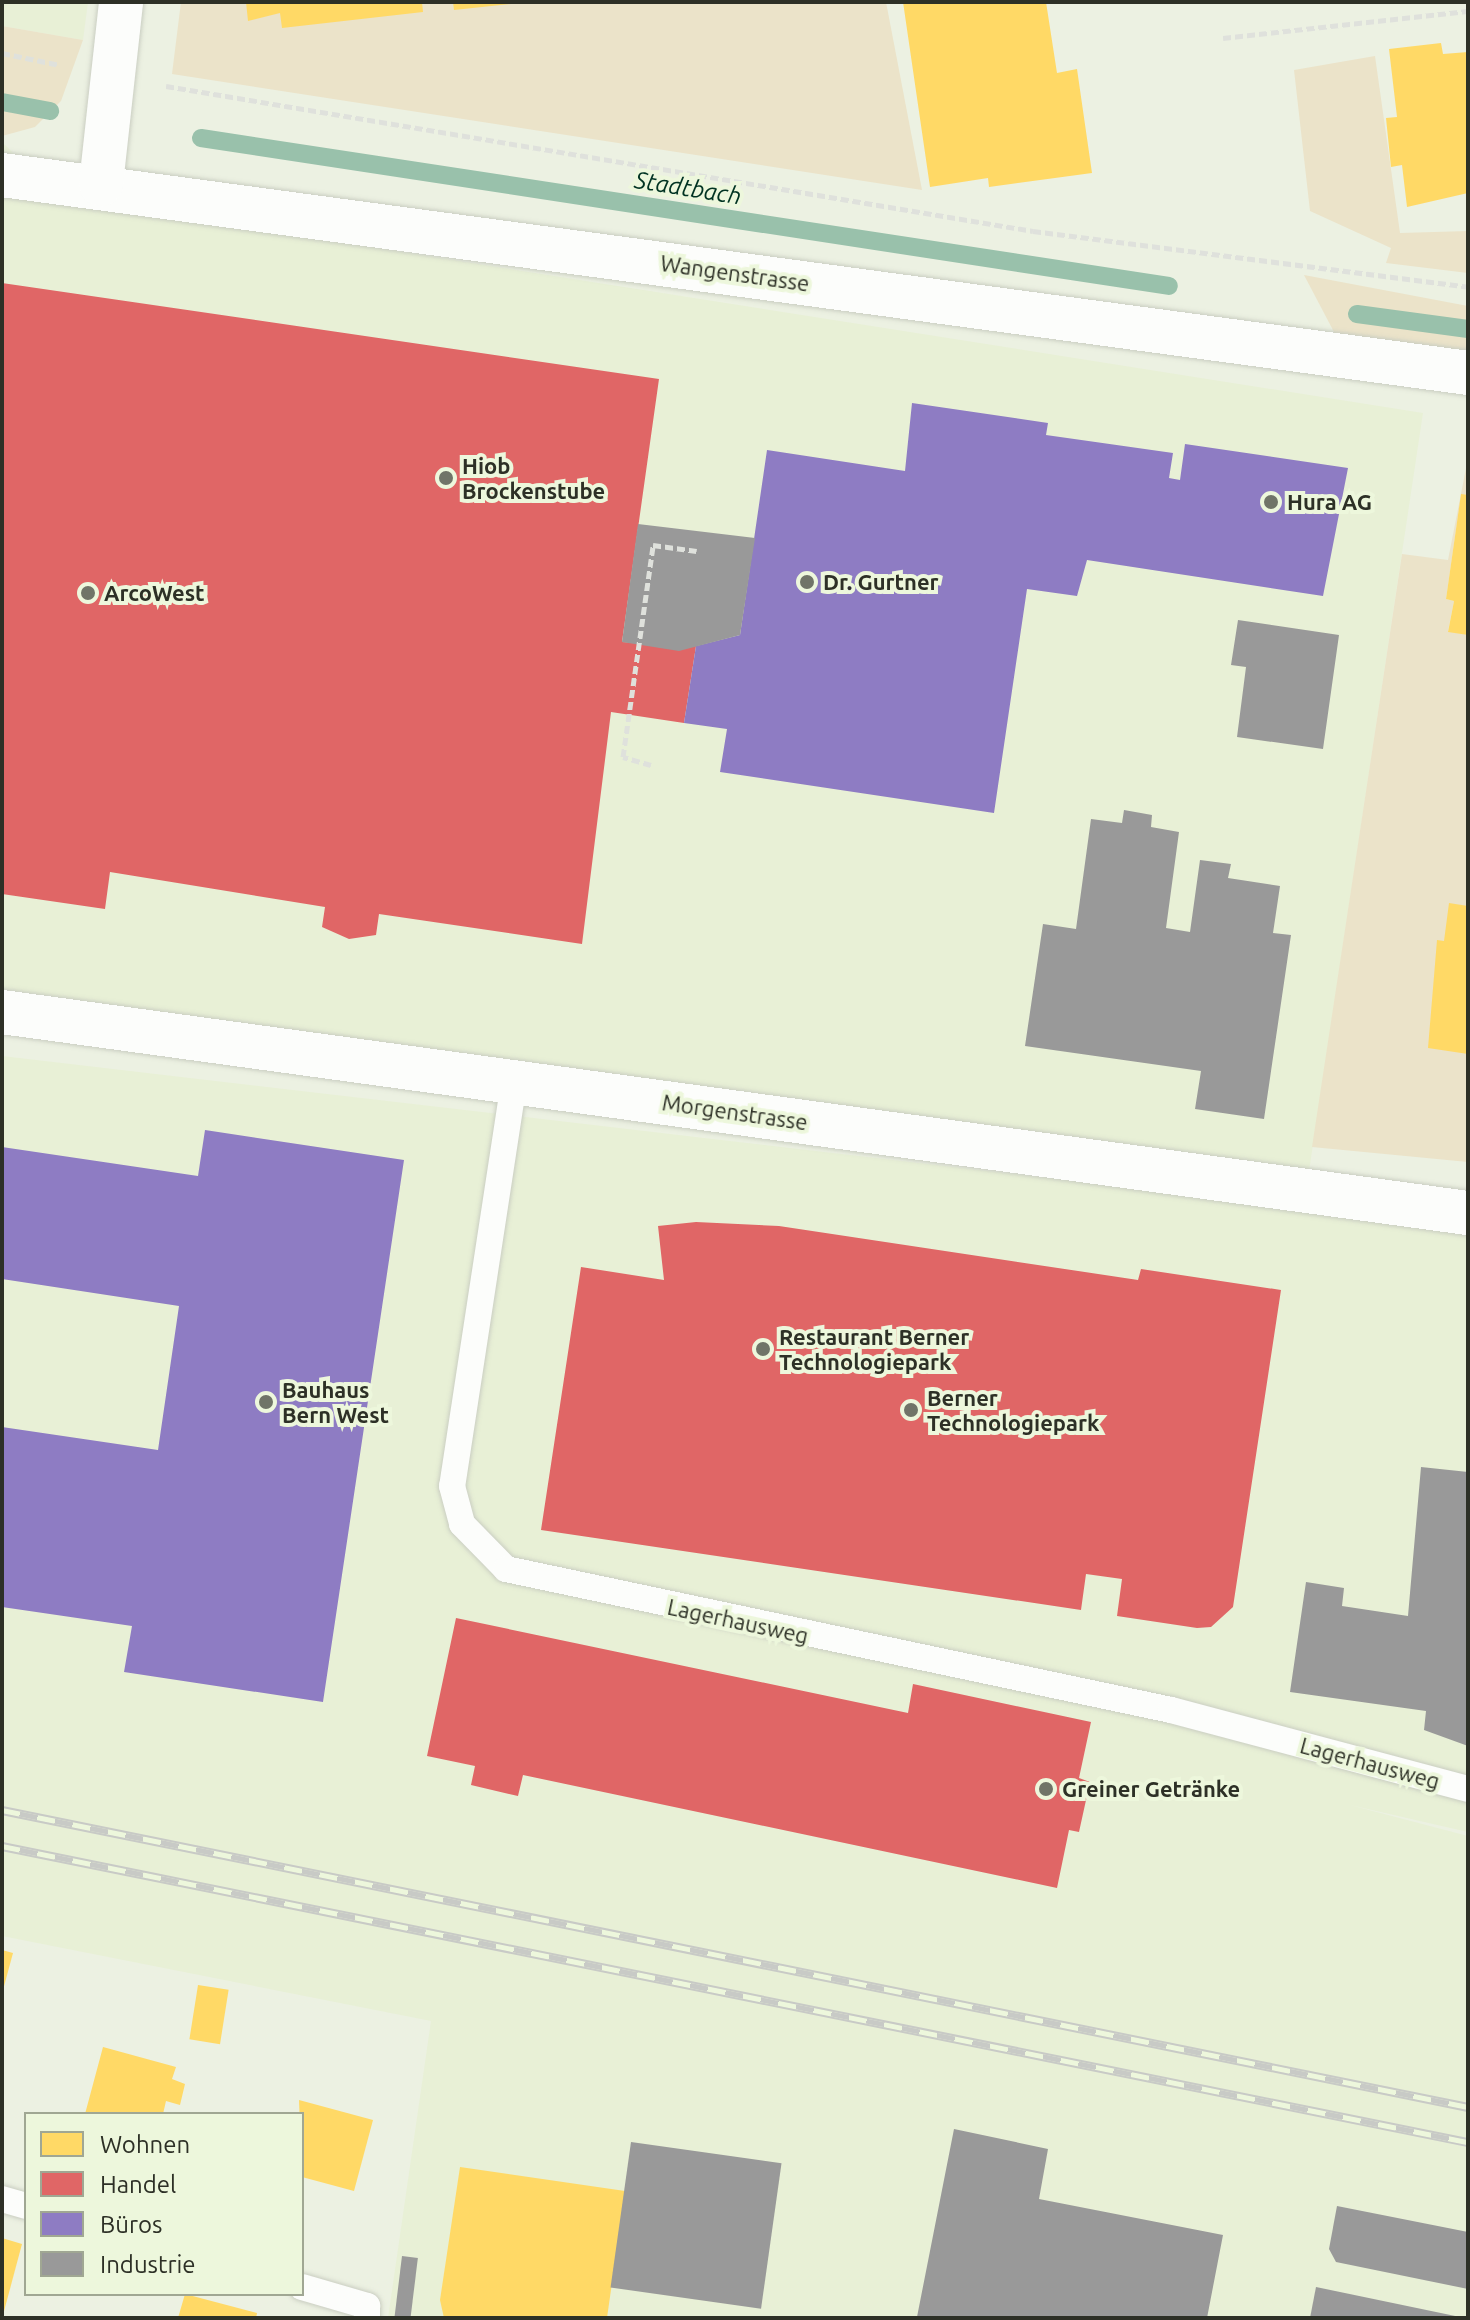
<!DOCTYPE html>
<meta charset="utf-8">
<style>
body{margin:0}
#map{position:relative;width:1470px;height:2320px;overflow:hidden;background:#ecf1e2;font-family:Ubuntu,sans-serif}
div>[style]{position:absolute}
.built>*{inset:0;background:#e8f0d6}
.green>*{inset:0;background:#ebe3c9}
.homes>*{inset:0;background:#ffd966;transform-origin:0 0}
.shops>*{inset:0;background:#e06666}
.offices>*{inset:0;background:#8e7cc3}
.industry>*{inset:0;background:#999;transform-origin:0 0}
.stream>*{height:18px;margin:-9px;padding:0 9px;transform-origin:9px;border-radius:9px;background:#99c1ab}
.path>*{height:5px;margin-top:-2.5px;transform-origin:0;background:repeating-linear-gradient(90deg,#dfe1dc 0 8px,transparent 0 12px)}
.roads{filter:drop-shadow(0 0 2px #cacec2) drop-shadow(0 0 2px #cacec2)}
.service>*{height:26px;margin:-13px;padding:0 13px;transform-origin:13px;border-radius:13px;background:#fcfdfb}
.minor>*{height:44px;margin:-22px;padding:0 22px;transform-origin:22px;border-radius:22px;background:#fcfdfb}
.rail>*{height:9px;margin-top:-4.5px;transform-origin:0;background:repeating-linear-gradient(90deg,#edf7dc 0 18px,#c8cac6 0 36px);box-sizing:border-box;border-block:2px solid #c8cac6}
.dots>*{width:22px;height:22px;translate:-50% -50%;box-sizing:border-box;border:4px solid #edf7dc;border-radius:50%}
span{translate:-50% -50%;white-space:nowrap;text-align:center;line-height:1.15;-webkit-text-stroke:8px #edf7dc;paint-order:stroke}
.street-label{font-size:22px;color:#2d3026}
.poi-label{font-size:22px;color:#2d3026;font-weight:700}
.left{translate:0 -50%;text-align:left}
.water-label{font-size:24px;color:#013322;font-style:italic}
.frame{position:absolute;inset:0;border:4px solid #2d3026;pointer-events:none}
.legend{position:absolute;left:24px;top:2112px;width:280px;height:184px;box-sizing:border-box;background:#edf7dc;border:2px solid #a0a793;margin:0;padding:10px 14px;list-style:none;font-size:24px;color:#2d3026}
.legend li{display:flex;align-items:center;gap:16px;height:40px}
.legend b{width:40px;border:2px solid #a0a793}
</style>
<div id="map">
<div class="built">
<i style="clip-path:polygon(2px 2px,88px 2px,83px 40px,2px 26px)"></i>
<i style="clip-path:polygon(2px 142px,60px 198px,1423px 413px,1308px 1178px,2px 989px)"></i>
<i style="clip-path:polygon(2px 1056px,1468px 1227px,1468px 1832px,1350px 1805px,1468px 1836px,1468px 2318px,388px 2318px,431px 2021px,2px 1936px)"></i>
</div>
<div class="green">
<i style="clip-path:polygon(181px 2px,886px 2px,922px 190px,172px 74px)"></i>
<i style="clip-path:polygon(2px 26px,83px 40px,61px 101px,35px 127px,2px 136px)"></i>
<i style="clip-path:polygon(1375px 56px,1400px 233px,1468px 231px,1468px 273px,1386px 263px,1391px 248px,1310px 211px,1294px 70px)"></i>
<i style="clip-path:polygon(1304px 275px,1468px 306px,1468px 366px,1344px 351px)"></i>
<i style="clip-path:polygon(1468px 458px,1468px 495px,1461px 495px,1446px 599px,1454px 601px,1448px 631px,1468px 635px,1468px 1162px,1312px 1147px,1402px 554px,1448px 560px)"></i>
</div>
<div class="homes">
<i style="clip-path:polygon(246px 2px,422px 2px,423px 12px,282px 28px,280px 13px,248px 21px)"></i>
<i style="clip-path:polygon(453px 2px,510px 2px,511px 4px,454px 10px)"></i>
<i style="clip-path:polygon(903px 2px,1046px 2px,1057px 73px,1077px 69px,1092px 173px,989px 187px,988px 178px,930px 187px)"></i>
<i style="clip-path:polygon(1441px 43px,1443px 54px,1468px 52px,1468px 193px,1407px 207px,1402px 165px,1391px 167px,1386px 118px,1397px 117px,1389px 49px)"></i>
<i style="clip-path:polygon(1461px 494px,1468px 495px,1468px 635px,1448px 632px,1454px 601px,1446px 599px)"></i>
<i style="clip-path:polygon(1449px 903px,1468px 906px,1468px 1054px,1428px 1048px,1437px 940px,1444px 941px)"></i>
<i style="clip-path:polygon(2px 1950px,13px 1953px,3px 1990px,2px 1989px)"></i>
<i style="left:198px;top:1985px;width:31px;height:55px;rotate:9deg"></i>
<i style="clip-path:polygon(103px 2047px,176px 2067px,172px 2079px,185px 2084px,180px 2105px,166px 2101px,163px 2114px,85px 2114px)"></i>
<i style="clip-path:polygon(299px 2100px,373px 2120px,354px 2191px,302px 2177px)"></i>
<i style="clip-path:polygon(460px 2167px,625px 2191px,607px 2318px,444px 2318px,440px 2300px)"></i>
<i style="clip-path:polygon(2px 2238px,22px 2244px,3px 2315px,2px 2314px)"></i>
<i style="clip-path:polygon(185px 2294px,257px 2313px,256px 2318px,178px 2318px)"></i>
</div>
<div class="shops">
<i style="clip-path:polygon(2px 283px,659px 379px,622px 642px,696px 646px,684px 723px,611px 712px,582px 944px,379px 914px,376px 935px,349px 939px,322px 927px,325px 907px,110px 872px,105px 909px,2px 894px)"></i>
<i style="clip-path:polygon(696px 1222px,779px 1226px,1138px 1280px,1141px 1269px,1281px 1290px,1233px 1607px,1211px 1627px,1197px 1628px,1117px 1616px,1122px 1579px,1086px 1574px,1081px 1610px,541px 1530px,581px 1267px,664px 1280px,658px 1226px)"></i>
<i style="clip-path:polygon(456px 1618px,908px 1713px,913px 1684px,1091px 1722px,1079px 1778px,1090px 1782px,1079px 1832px,1069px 1830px,1057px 1888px,523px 1775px,518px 1796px,471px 1785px,475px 1766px,427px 1756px)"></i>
</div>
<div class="offices">
<i style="clip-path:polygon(912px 403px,1048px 423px,1046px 435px,1173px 453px,1169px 478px,1180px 480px,1185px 444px,1348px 468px,1323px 596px,1087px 560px,1077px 596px,1027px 589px,994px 813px,720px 772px,727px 729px,684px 723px,696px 646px,740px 635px,767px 450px,905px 471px)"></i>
<i style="clip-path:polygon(205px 1130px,404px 1160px,323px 1702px,124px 1672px,132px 1626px,2px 1607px,2px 1427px,158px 1450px,179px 1306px,2px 1279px,2px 1147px,198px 1176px)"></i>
</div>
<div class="industry">
<i style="clip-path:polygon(638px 524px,755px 538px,740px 635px,679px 651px,622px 642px)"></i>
<i style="clip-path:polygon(1238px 620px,1339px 635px,1323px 749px,1237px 737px,1246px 667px,1231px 665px)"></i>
<i style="clip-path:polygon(1124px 810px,1152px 815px,1151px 827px,1179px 832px,1166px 928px,1190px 932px,1200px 860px,1231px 864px,1228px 878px,1280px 886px,1273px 933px,1291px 935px,1264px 1119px,1195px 1109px,1201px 1071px,1025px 1046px,1043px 924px,1076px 929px,1091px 819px,1122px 823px)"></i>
<i style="clip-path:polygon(1421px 1467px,1468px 1472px,1468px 1746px,1424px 1730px,1426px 1711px,1290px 1692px,1306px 1582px,1344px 1588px,1342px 1606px,1408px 1616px)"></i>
<i style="clip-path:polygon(954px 2129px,1048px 2149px,1039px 2199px,1223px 2235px,1207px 2318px,917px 2317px)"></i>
<i style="left:631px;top:2142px;width:152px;height:147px;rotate:8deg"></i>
<i style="clip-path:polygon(1337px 2206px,1468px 2232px,1468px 2289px,1336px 2262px,1329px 2249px)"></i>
<i style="left:402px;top:2256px;width:16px;height:63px;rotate:7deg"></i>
<i style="clip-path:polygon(1316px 2287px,1460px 2317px,1460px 2318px,1310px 2318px)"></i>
</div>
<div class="stream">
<i style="left:2px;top:102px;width:49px;rotate:10.6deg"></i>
<i style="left:201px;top:138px;width:979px;rotate:8.69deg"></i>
<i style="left:1357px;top:314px;width:112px;rotate:7.7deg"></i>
</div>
<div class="path">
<i style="left:1223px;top:38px;width:246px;rotate:-6.3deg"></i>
<i style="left:2px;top:53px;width:59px;rotate:11.7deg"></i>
<i style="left:166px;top:86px;width:879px;rotate:9.49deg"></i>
<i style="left:1033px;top:231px;width:439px;rotate:7.3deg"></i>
<i style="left:651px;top:765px;width:29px;rotate:-164deg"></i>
<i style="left:623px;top:757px;width:214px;rotate:-81.9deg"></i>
<i style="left:653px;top:545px;width:44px;rotate:7.8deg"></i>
</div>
<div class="roads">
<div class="service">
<i style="left:514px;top:1082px;width:409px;rotate:98.7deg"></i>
<i style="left:452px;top:1486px;width:39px;rotate:75deg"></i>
<i style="left:462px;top:1524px;width:63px;rotate:45.6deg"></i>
<i style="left:506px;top:1569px;width:680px;rotate:11.97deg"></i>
<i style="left:1171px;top:1710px;width:307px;rotate:14.9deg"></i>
<i style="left:2px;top:2199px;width:25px;rotate:16deg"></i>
<i style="left:302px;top:2287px;width:68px;rotate:16.3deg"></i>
<i style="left:367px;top:2306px;width:12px;rotate:90deg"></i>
</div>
<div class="minor">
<i style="left:2px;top:175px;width:1479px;rotate:7.69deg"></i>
<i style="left:101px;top:184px;width:183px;rotate:-83.7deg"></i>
<i style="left:2px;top:1012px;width:1480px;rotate:7.81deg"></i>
</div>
</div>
<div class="rail">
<i style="left:2px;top:1810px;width:1496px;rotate:11.45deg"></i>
<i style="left:2px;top:1846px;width:1496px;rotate:11.42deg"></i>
</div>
<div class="dots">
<i style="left:446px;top:478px;background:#707468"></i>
<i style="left:1271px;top:502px;background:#707468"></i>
<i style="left:807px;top:582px;background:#707468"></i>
<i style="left:88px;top:593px;background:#707468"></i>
<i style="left:763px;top:1349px;background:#707468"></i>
<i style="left:266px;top:1402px;background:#707468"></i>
<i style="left:911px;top:1410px;background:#707468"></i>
<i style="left:1046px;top:1789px;background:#707468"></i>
</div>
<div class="street-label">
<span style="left:735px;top:273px;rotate:8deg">Wangenstrasse</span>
<span style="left:735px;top:1112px;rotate:8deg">Morgenstrasse</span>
<span style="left:738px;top:1621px;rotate:12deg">Lagerhausweg</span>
<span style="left:1370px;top:1763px;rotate:15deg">Lagerhausweg</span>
</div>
<div class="poi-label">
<span class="left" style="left:462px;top:478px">Hiob<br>Brockenstube</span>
<span class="left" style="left:1287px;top:502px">Hura AG</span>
<span class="left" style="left:823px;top:582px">Dr. Gurtner</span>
<span class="left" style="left:104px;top:593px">ArcoWest</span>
<span class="left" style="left:779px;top:1349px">Restaurant Berner<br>Technologiepark</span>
<span class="left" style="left:282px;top:1402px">Bauhaus<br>Bern West</span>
<span class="left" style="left:927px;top:1410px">Berner<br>Technologiepark</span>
<span class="left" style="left:1062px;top:1789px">Greiner Getränke</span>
</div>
<div class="water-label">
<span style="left:688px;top:188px;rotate:9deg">Stadtbach</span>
</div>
<div class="frame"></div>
<ul class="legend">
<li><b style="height:22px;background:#ffd966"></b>Wohnen</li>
<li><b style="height:22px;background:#e06666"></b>Handel</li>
<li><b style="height:22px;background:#8e7cc3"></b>Büros</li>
<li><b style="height:22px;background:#999"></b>Industrie</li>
</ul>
</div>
